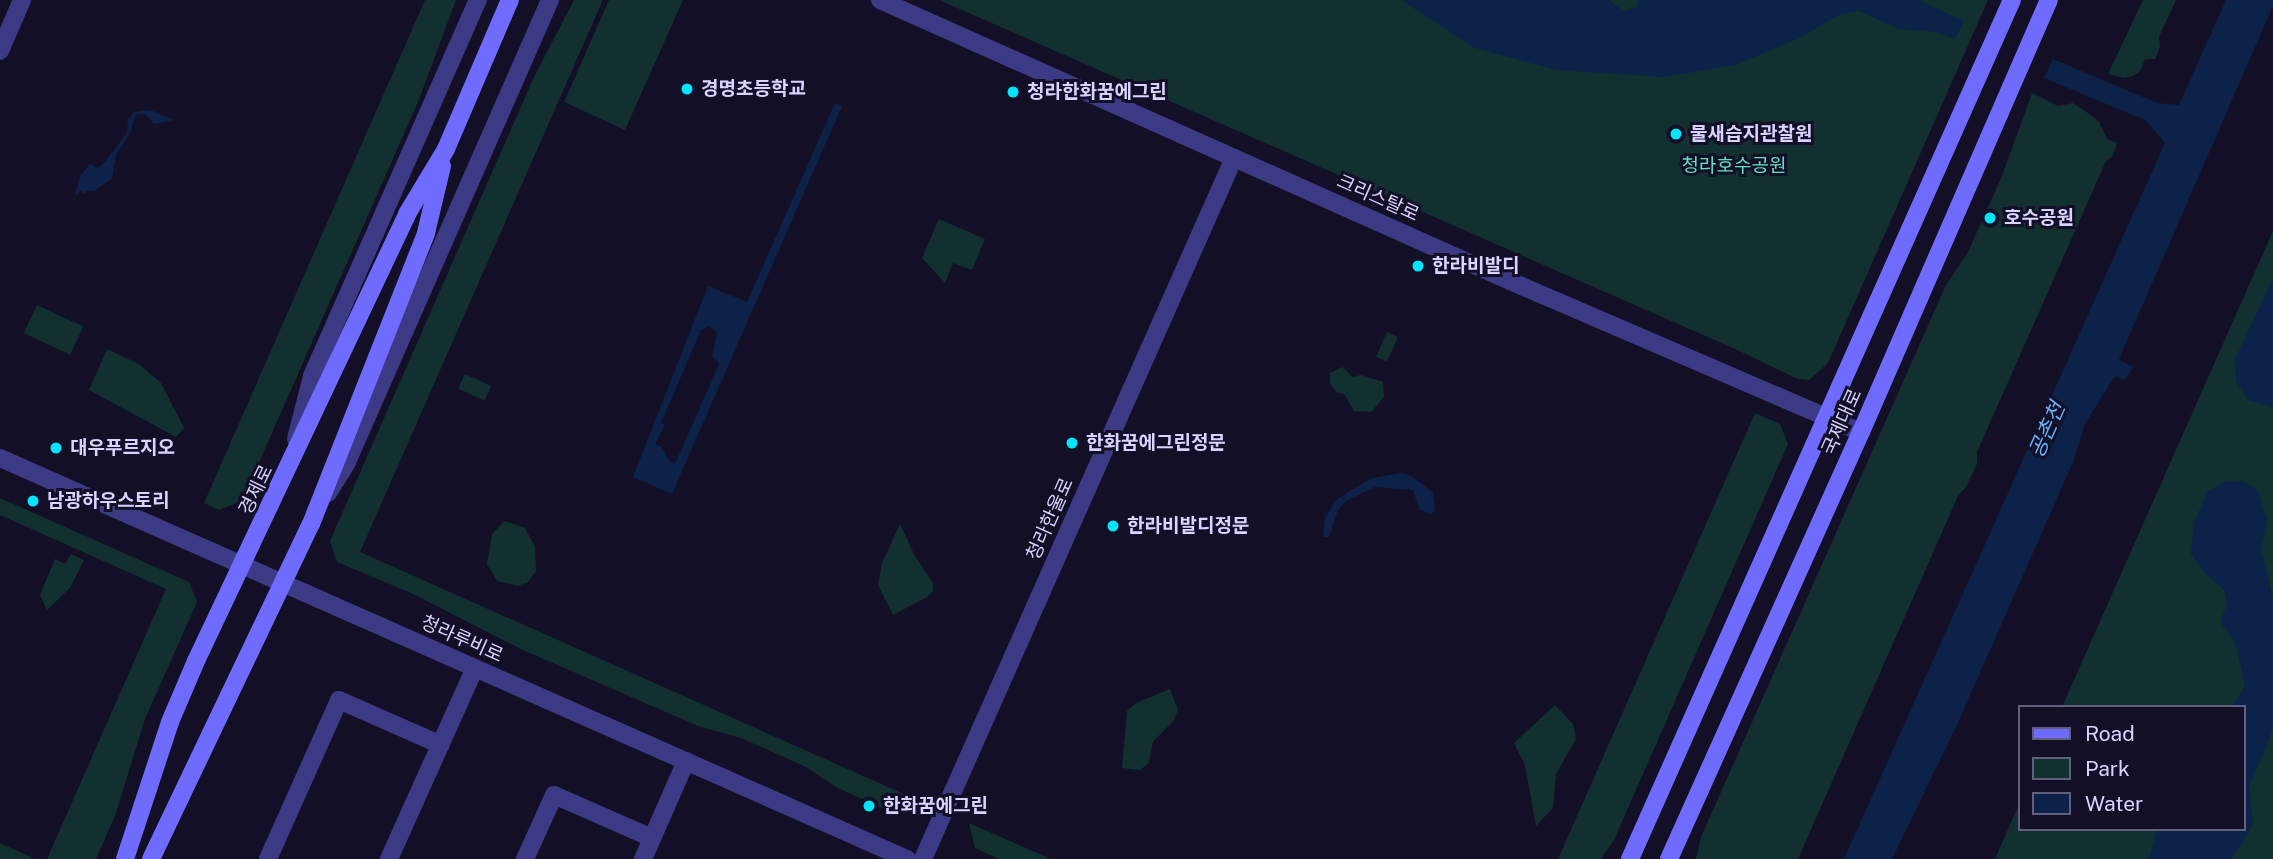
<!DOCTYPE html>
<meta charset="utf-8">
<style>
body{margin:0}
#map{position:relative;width:2273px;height:859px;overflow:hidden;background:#130f26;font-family:"Public Sans","Noto Sans KR",sans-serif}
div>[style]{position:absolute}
.green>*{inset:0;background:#12302f;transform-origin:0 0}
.water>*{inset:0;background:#0c2248}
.minor>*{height:18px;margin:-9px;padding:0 9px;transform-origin:9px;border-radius:9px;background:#3d3a85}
.tertiary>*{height:18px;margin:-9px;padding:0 9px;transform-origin:9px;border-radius:9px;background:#3d3a85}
.secondary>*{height:18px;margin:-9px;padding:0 9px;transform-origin:9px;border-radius:9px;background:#6f6bff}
.dots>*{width:19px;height:19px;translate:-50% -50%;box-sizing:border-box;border:4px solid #130f26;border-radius:50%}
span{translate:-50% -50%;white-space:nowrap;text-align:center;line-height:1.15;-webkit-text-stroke:6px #130f26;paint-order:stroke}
.poi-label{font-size:19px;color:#d9d4ff;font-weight:700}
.left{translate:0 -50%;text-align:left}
.park-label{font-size:19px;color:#5fe0c0}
.street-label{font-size:19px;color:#d9d4ff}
.water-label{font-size:21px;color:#62b6ff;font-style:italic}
.legend{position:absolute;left:2018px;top:705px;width:228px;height:126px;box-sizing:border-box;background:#130f26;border:2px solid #625e7d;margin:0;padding:9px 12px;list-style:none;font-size:21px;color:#d9d4ff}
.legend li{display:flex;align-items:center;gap:14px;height:35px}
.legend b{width:35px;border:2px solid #625e7d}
</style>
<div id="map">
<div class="green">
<i style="clip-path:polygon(425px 0,456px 0,418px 102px,242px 501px,219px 510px,204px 503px)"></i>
<i style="clip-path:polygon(574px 0,603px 0,360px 552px,924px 803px,922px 808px,897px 815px,836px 787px,806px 767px,741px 738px,698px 726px,523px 650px,411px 593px,337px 562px,330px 541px,534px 77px)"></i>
<i style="clip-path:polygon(609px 0,683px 0,625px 130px,564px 102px)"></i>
<i style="clip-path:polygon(939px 0,1988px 0,1828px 363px,1809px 380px,1798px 379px,1733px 348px)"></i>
<i style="clip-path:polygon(2143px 0,2176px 0,2159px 37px,2160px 47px,2155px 59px,2145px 59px,2140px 71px,2133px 76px,2124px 78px,2108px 74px)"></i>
<i style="clip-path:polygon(2032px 93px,2058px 106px,2073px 103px,2091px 115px,2099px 122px,2107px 139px,2117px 143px,2112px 157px,2106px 161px,1977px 452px,1977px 464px,1966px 487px,1958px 496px,1798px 859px,1696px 859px,1701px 837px,1946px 285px,1968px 252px,2002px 176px)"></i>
<i style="clip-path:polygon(939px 219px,985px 239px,972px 270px,953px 263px,945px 283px,922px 258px)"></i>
<i style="clip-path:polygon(2273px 231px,2273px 859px,1995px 859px,2019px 804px,2019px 829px,2243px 829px,2243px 707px,2062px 707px)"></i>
<i style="left:37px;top:305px;width:51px;height:31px;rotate:25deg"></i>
<i style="left:1387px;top:332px;width:12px;height:27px;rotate:24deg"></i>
<i style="clip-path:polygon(107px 349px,139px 364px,161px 383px,184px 428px,176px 437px,89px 390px)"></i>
<i style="clip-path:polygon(1343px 367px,1352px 377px,1361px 375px,1383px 382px,1384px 397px,1371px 412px,1354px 411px,1345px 395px,1336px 392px,1330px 383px,1330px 373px)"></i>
<i style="left:465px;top:374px;width:29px;height:16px;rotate:25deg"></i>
<i style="clip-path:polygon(1755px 413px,1780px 424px,1788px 444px,1614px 840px,1601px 859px,1558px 859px)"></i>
<i style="clip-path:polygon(0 498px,189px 582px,197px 602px,145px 719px,115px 816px,96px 859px,47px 859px,166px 589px,0 515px)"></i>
<i style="clip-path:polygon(505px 521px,525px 528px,535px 547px,536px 571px,528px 582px,518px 586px,497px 581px,487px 564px,492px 534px)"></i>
<i style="clip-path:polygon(900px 524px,915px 556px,933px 583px,933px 591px,927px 597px,893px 615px,878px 585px,882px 563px)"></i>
<i style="clip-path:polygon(71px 554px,84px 560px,70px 588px,47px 610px,40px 595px,55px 559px,65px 564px)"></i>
<i style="clip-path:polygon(1170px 689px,1178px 710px,1174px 720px,1153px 742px,1149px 763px,1140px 770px,1122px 768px,1127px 711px,1136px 703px)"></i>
<i style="clip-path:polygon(1555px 705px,1573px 724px,1576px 739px,1556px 774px,1553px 808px,1536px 826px,1525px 765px,1514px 743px)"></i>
<i style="clip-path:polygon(969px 823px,1051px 859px,999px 859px,975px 848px)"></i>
<i style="clip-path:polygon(0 843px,35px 859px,0 859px)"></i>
</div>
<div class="water">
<i style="clip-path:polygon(1401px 0,1608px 0,1624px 11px,1636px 8px,1638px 0,1919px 0,1964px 21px,1955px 39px,1935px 32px,1899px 29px,1859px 11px,1838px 15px,1802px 37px,1735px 65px,1664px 77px,1556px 70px,1475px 48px)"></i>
<i style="clip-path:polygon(2226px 0,2273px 0,2273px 6px,2119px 359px,2133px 367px,2125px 380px,2115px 376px,2085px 424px,2073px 462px,1957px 725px,1892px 859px,1844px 859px,2165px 143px,2145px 120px,2044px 78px,2053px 59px,2157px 103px,2179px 105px)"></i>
<i style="clip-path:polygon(evenodd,835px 103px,842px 106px,672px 494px,633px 477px,708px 286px,747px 302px,835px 103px,709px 326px,717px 332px,712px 356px,719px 364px,675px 464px,668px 459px,662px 447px,655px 444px,665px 425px,661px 423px,701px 330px,709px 326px)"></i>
<i style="clip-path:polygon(151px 110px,174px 120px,154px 124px,146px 115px,136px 114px,130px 133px,116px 155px,112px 179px,94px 191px,86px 191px,85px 194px,80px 191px,75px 196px,80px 176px,90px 164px,98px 168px,105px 162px,127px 133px,128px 120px,134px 112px)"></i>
<i style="clip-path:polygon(2273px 279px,2273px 407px,2248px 400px,2236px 381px,2235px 359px)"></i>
<i style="clip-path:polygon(1403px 473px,1412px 476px,1433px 493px,1435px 511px,1430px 514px,1419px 509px,1413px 490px,1375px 487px,1346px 501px,1338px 510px,1329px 537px,1323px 537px,1325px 518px,1337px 499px,1372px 478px)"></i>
<i style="clip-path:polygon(2243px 481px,2258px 491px,2267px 519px,2261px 552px,2273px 596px,2273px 729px,2249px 788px,2253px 824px,2232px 859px,2149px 859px,2157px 829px,2243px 829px,2243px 707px,2232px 707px,2245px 685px,2235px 642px,2220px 622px,2227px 605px,2224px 590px,2206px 575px,2191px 554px,2194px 523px,2207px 492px,2223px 482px)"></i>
</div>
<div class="minor">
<i style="left:880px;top:0;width:690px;rotate:24.04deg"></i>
<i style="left:1510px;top:281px;width:382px;rotate:23.3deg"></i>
<i style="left:0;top:51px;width:56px;rotate:-66.7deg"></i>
<i style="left:0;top:458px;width:992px;rotate:23.85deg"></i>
<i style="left:268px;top:859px;width:174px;rotate:-65.9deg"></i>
<i style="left:339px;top:700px;width:111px;rotate:23.8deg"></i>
<i style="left:389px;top:859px;width:209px;rotate:-65.8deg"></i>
<i style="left:525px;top:859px;width:70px;rotate:-65.6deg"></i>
<i style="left:554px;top:795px;width:107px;rotate:23.7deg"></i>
<i style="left:643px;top:859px;width:107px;rotate:-66.3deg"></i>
<i style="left:923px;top:859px;width:767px;rotate:-66.08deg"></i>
</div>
<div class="tertiary">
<i style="left:296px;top:439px;width:65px;rotate:-75.7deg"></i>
<i style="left:312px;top:376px;width:411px;rotate:-66.2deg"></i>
<i style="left:328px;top:493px;width:36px;rotate:-58deg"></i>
<i style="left:347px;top:462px;width:505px;rotate:-66.28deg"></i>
</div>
<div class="secondary">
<i style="left:125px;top:859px;width:144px;rotate:-71.8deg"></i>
<i style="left:170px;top:722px;width:66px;rotate:-66.9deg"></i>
<i style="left:196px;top:661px;width:494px;rotate:-64.7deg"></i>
<i style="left:407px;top:214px;width:76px;rotate:-59deg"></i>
<i style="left:446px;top:149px;width:162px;rotate:-66.8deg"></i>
<i style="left:151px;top:859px;width:371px;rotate:-64.5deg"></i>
<i style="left:311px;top:524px;width:313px;rotate:-68.4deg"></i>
<i style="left:426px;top:233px;width:69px;rotate:-76.6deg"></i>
<i style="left:1630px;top:859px;width:940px;rotate:-66.03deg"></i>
<i style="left:1669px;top:859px;width:468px;rotate:-65.8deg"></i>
<i style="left:1861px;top:432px;width:471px;rotate:-66.5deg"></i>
</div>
<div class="dots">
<i style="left:687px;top:89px;background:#00e5ff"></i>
<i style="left:1013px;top:92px;background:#00e5ff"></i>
<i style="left:1676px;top:134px;background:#00e5ff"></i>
<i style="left:1990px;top:218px;background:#00e5ff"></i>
<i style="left:1418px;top:266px;background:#00e5ff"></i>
<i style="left:1072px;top:443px;background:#00e5ff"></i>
<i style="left:56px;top:448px;background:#00e5ff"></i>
<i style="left:33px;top:501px;background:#00e5ff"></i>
<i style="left:1113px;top:526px;background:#00e5ff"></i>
<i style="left:869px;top:806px;background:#00e5ff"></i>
</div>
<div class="poi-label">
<span class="left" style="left:701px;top:89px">경명초등학교</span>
<span class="left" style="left:1027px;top:92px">청라한화꿈에그린</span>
<span class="left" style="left:1690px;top:134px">물새습지관찰원</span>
<span class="left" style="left:2004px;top:218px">호수공원</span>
<span class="left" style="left:1432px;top:266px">한라비발디</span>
<span class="left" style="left:1086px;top:443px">한화꿈에그린정문</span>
<span class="left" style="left:70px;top:448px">대우푸르지오</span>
<span class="left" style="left:47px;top:501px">남광하우스토리</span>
<span class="left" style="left:1127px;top:526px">한라비발디정문</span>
<span class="left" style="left:883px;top:806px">한화꿈에그린</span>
</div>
<div class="park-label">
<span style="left:1734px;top:166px">청라호수공원</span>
</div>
<div class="street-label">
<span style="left:1378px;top:198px;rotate:24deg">크리스탈로</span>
<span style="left:1842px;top:422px;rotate:-66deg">국제대로</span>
<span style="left:256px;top:490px;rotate:-64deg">경제로</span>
<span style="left:1050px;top:519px;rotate:-66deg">청라한울로</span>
<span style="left:462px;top:639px;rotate:24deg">청라루비로</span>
</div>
<div class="water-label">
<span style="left:2047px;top:430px;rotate:-66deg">공촌천</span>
</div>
<ul class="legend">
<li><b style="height:9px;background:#6f6bff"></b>Road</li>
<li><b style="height:19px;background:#12302f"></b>Park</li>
<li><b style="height:19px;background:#0c2248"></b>Water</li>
</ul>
</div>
